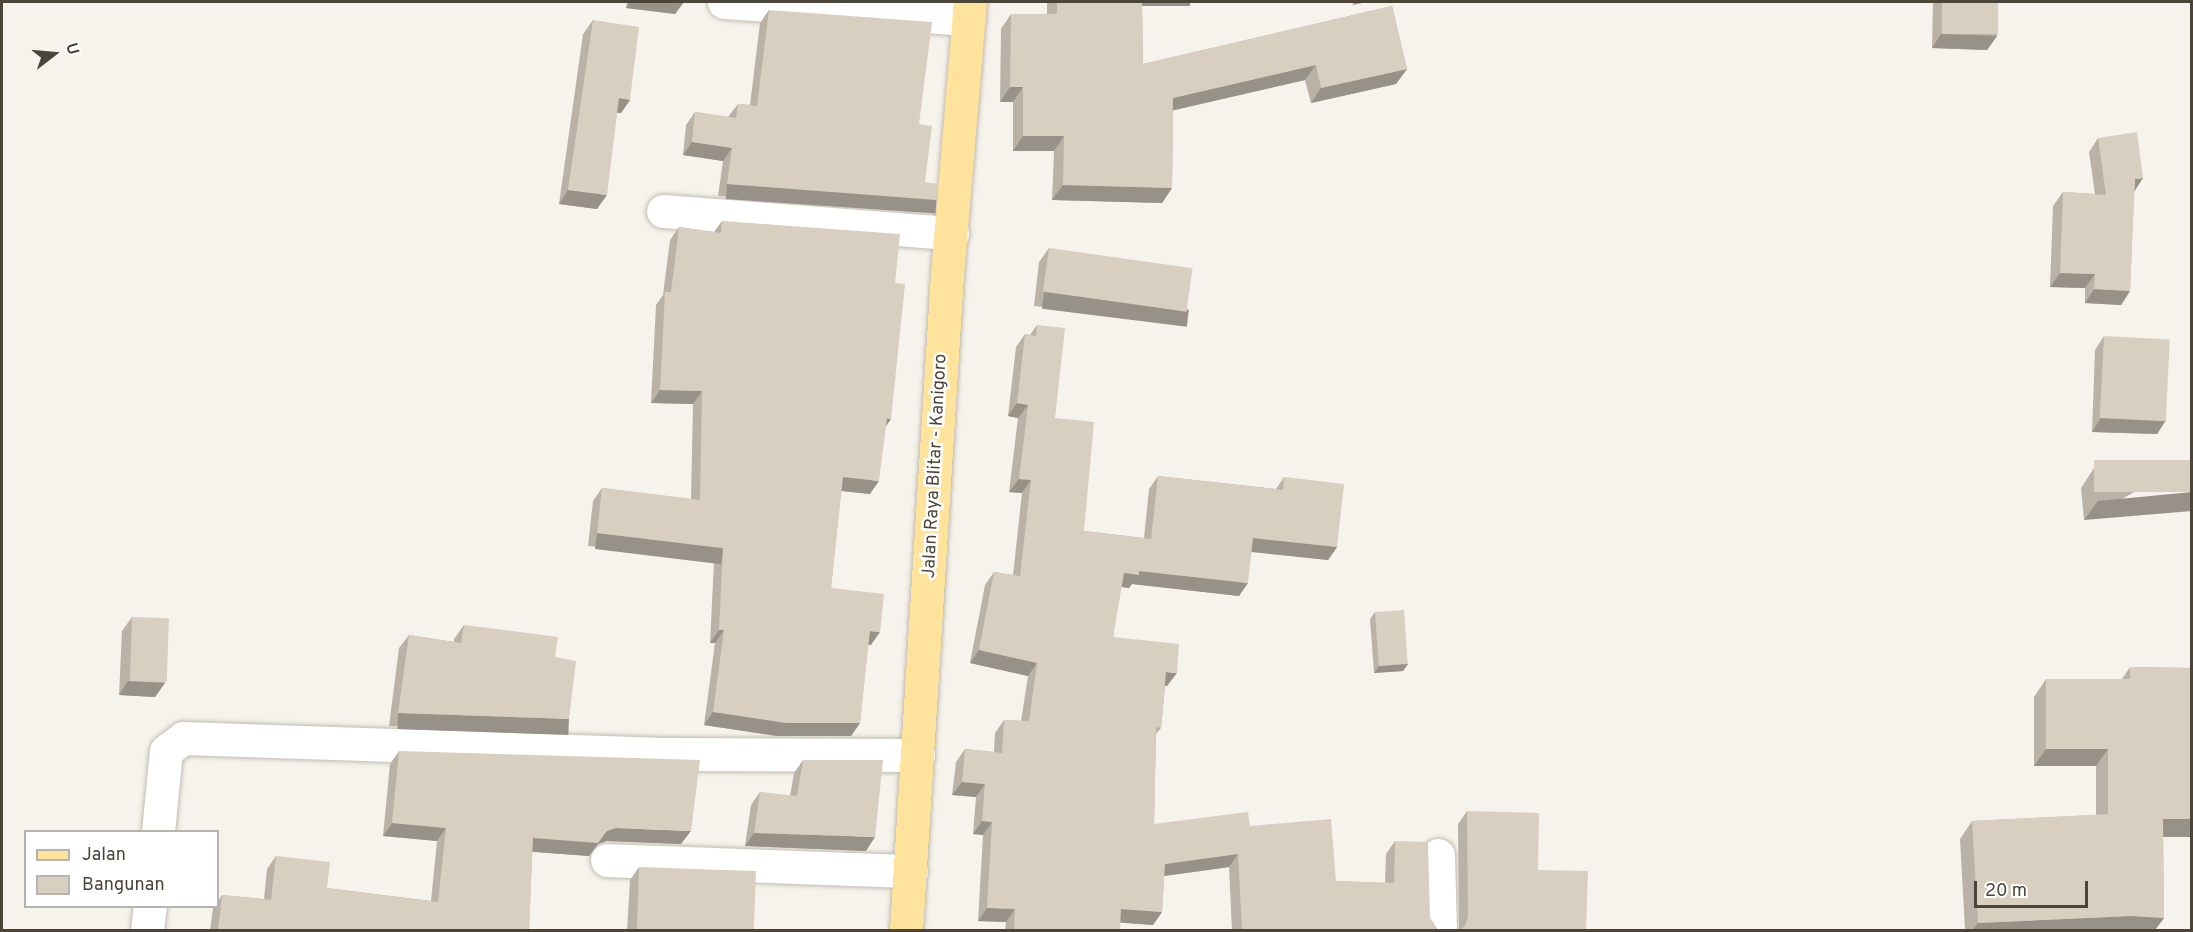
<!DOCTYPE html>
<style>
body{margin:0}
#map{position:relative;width:2193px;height:932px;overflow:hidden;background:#f6f3ec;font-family:Overpass,sans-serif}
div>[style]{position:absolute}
.roads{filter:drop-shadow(0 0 2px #c2bbae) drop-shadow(0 0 2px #c2bbae)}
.minor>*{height:33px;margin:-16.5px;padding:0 16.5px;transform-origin:16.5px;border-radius:16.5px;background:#fff}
.major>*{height:33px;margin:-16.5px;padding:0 16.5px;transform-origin:16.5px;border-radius:16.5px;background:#ffe39c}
.wall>*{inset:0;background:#bab2a6}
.shaded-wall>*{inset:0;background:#979187;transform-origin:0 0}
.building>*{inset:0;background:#d8cfc1;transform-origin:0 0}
span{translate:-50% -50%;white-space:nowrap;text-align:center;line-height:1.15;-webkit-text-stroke:5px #fff;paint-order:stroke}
.street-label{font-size:18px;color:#4b4439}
.frame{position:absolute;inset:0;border:3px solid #4b4439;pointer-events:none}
.legend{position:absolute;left:24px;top:830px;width:195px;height:78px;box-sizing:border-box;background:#fff;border:2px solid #b7b4b0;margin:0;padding:8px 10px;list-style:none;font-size:18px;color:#4b4439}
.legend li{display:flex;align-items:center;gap:12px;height:30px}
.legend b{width:30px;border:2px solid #b7b4b0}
.north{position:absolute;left:24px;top:24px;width:60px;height:60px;-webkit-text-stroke:4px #fff;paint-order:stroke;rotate:74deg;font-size:16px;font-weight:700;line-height:24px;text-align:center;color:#4b4439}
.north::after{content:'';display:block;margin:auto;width:21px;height:27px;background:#4b4439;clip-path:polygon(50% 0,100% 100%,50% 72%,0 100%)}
.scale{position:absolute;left:1974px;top:881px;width:114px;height:27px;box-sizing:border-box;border:3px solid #4b4439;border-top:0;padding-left:8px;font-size:18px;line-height:21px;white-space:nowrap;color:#4b4439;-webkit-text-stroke:4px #fff;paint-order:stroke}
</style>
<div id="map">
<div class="roads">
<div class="minor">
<i style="left:724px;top:2px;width:245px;rotate:4deg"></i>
<i style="left:663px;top:211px;width:290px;rotate:4.4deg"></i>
<i style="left:158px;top:832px;width:81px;rotate:-84.4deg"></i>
<i style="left:166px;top:751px;width:21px;rotate:-37deg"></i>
<i style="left:183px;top:738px;width:474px;rotate:1.9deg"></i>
<i style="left:657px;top:754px;width:261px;rotate:0.2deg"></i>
<i style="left:1438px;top:855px;width:75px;rotate:88.5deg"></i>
<i style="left:607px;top:860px;width:304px;rotate:2.1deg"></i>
<i style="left:147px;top:930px;width:24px;rotate:-83deg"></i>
</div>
<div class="major">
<i style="left:906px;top:930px;width:656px;rotate:-86.42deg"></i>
<i style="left:947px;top:275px;width:274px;rotate:-85.2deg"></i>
</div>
</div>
<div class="wall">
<i style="clip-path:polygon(627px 2px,684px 2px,675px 14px,626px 8px)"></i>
<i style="clip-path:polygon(1047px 2px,1190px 2px,1188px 5px,1142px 5px,1143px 64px,1392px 6px,1407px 69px,1396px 84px,1311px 103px,1305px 80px,1173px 110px,1172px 188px,1162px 203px,1052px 200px,1054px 151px,1013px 151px,1013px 102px,1000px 102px,1001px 29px,1011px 14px,1047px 14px)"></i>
<i style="clip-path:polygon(1933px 2px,1998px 2px,1997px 36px,1987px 50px,1932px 48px)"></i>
<i style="clip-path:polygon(769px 10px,919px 124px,925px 182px,927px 212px,718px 196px,723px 161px,683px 155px,686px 125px,695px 112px,728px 117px,738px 104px,750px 105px,760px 23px)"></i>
<i style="clip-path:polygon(593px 20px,630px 100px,621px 113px,617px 113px,597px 209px,559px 204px,583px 34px)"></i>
<i style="clip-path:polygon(2098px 138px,2134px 191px,2130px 291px,2121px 305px,2085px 303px,2085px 288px,2050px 287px,2053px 206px,2063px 192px,2095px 194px,2089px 152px)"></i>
<i style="clip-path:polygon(722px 221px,895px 283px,886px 426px,870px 494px,841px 491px,831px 588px,871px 645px,868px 644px,860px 723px,851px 736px,777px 736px,704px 725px,715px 643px,710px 643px,714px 561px,588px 546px,593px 501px,602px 488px,691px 499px,693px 404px,651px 403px,656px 305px,663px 295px,670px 240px,679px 227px,714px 232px)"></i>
<i style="clip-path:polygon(1049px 248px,1179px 323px,1034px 306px,1039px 262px)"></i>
<i style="clip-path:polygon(1037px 325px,1055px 418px,1084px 531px,1144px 538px,1149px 489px,1158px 476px,1276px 489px,1284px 477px,1337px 547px,1328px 560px,1251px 552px,1239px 596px,1132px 584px,1129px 588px,1121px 587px,1113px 637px,1167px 686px,1165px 686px,1161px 728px,1156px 734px,1154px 824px,1250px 826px,1336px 881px,1385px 883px,1386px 854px,1395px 841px,1430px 918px,1438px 930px,1232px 930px,1229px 867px,1164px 876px,1162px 912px,1153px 925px,1120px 922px,1120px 930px,1005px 930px,1006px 922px,978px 921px,983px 835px,973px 834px,976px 797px,952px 795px,956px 762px,965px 749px,994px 752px,995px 733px,1004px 720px,1021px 721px,1028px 676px,970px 663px,985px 585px,994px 572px,1013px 575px,1022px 493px,1009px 492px,1018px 418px,1008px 416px,1016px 347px,1025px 334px,1030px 335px)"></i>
<i style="clip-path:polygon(2104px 336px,2166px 420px,2157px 434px,2092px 432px,2095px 350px)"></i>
<i style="clip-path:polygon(2192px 460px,2084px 520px,2081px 488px,2094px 468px)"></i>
<i style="clip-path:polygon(1375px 612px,1408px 664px,1403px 671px,1374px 673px,1370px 619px)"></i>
<i style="clip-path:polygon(132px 617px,165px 683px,155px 697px,119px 695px,122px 631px)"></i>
<i style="clip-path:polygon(464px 625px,555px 657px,560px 732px,389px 726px,399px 648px,409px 635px,454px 642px,454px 639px)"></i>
<i style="clip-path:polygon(2130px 667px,2192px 668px,2192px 837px,2163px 837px,2164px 918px,2155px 930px,1965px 930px,1960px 839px,1972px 821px,2096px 815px,2096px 766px,2034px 766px,2034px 697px,2046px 679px,2122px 679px)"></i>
<i style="clip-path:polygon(399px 751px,681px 844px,607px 841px,598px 844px,589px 856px,532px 852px,529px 930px,210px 930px,213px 908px,214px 906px,218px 906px,218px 901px,222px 895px,264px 899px,267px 869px,276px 856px,327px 888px,431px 901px,437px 841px,383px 836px,390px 764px)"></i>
<i style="clip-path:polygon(803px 760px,866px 851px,745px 846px,751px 805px,760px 792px,790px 796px,794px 773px)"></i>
<i style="clip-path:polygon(1467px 811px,1538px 870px,1586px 930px,1459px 930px,1458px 824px)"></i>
<i style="clip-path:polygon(639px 867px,752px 930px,627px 930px,630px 880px)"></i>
</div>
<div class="shaded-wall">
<i style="clip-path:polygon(630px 2px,684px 2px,675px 14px,626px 8px)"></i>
<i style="left:1134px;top:2px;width:56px;height:4px"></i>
<i style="clip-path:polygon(1355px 2px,1368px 2px,1352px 5px)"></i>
<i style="clip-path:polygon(1941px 34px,1997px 36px,1987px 50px,1932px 48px)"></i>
<i style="clip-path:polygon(1316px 65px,1305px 80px,1162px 113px,1173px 98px)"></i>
<i style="clip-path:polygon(1407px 69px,1396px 84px,1311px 103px,1321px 88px)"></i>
<i style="clip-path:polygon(1010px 87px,1023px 87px,1013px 102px,1000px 102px)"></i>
<i style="clip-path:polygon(619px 98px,630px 100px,621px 113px,609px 112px)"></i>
<i style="clip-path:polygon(1023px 136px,1064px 136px,1054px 151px,1013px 151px)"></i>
<i style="clip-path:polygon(692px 142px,732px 148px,723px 161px,683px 155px)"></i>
<i style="clip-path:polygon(2143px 178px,2134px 192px,2135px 179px)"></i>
<i style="left:727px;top:184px;width:210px;height:15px;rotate:4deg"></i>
<i style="clip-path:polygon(1063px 185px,1172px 188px,1162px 203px,1052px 200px)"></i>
<i style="clip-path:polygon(568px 190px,607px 195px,597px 209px,559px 204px)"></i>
<i style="clip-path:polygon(2060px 273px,2095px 274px,2085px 288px,2050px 287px)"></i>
<i style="clip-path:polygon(2094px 289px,2130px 291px,2121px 305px,2085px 303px)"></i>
<i style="left:1044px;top:292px;width:146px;height:17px;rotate:7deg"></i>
<i style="clip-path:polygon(660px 390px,702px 391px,693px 404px,651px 403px)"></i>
<i style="clip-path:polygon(1017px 403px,1028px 405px,1018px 418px,1008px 416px)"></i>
<i style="clip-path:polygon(887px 418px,891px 419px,882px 432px)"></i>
<i style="clip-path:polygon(2101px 418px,2166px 420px,2157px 434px,2092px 432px)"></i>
<i style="clip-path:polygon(843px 477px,879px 481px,870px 494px,834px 490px)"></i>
<i style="clip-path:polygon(1019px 479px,1031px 480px,1022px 493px,1009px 492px)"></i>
<i style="clip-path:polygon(2192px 492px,2192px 511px,2084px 520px,2098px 501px)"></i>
<i style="left:597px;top:533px;width:127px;height:16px;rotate:7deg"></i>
<i style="clip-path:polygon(1253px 538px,1337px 547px,1328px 560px,1244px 551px)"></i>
<i style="clip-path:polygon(1139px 571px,1248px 583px,1239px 596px,1132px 584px,1129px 588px,1115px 586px,1124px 573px)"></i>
<i style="clip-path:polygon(719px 630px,724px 630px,715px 643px,710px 643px)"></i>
<i style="clip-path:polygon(870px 631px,880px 632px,871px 645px,861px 644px)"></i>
<i style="clip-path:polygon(979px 650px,1037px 663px,1028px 676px,970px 663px)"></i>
<i style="clip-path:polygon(1408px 664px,1403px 671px,1374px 673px,1379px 666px)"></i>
<i style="clip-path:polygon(1166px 672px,1177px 673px,1167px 686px,1157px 685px)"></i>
<i style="clip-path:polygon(128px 681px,165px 683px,155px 697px,119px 695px)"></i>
<i style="clip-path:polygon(713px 712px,860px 723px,851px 736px,777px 736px,704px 725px)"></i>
<i style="left:398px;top:713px;width:171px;height:16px;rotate:2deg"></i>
<i style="clip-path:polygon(2046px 749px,2108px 749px,2096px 766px,2034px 766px)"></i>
<i style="clip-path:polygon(962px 782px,985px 784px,976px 797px,952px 795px)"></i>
<i style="clip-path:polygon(2163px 819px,2192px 819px,2192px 837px,2151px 837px)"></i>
<i style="clip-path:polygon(982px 821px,992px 822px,983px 835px,973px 834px)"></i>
<i style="clip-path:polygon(392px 823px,446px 828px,437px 841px,383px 836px)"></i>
<i style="clip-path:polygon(616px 828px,691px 831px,681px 844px,607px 841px,598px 844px,589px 856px,524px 851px,533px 838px,607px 831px)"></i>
<i style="clip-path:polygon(754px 833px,875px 837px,866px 851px,745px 846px)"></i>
<i style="clip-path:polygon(1238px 854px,1229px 867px,1156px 877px,1165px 864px)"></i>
<i style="clip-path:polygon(987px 908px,1015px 909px,1006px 922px,978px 921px)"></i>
<i style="clip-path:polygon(1121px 909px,1162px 912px,1153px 925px,1111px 922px)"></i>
<i style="clip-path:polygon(2131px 916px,2164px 918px,2155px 930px,1973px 930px,1978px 923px)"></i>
</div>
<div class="building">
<i style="clip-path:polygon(1057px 2px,1142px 2px,1143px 64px,1392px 6px,1407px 69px,1321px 88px,1316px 65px,1173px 98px,1172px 188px,1063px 185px,1064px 136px,1023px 136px,1023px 87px,1010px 87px,1011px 14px,1057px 14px)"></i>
<i style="left:1942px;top:2px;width:56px;height:32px"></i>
<i style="clip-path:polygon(769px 10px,932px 22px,919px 124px,932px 126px,925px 182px,938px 184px,936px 200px,727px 184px,732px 148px,692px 142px,695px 112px,736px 118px,738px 104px,757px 106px)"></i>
<i style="clip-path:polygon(593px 20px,639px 27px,630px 100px,619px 98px,607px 195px,568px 190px)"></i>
<i style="clip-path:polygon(2137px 132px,2143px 178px,2135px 179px,2130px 291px,2094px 289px,2095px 274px,2060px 273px,2063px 192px,2106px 195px,2098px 138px)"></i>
<i style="clip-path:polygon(722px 221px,900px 234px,895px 283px,905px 284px,891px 419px,887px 418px,879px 481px,843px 477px,831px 588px,884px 594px,880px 632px,870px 631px,860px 723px,786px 723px,713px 712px,724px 630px,719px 630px,723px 548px,597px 533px,602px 488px,700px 500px,702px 391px,660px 390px,665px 292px,671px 292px,679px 227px,721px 233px)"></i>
<i style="left:1049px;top:248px;width:145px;height:44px;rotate:8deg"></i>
<i style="clip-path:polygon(1037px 325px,1065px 328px,1055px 418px,1094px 422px,1084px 531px,1151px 539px,1158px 476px,1283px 490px,1284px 477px,1344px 484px,1337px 547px,1253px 538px,1248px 583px,1139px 571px,1139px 575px,1124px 573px,1113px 637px,1179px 644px,1177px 673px,1166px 672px,1161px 728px,1156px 727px,1154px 824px,1248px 812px,1250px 826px,1331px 819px,1336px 881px,1394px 883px,1395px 841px,1428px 842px,1430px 918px,1438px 930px,1242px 930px,1238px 854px,1165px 864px,1162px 912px,1121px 909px,1120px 930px,1014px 930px,1015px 909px,987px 908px,992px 822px,982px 821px,985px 784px,962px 782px,965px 749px,1002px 753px,1004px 720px,1029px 721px,1037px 663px,979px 650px,994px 572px,1020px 576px,1031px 480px,1019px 479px,1028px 405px,1017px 403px,1025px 334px,1036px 336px)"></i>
<i style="left:2104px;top:336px;width:66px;height:82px;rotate:3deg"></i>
<i style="left:2192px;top:460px;width:32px;height:98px;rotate:90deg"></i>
<i style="left:1404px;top:610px;width:54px;height:29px;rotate:86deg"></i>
<i style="left:132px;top:617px;width:37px;height:64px;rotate:2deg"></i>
<i style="clip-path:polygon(464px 625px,528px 633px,558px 637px,555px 657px,576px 661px,569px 719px,398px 713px,409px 635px,461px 643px)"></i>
<i style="clip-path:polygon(2130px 667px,2192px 668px,2192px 819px,2163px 819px,2164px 918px,2131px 916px,1978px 923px,1972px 821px,2108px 814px,2108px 749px,2046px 749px,2046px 679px,2130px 679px)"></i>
<i style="clip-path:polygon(399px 751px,700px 760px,691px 831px,616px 828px,607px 831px,598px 843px,533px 838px,529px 930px,218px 930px,222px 895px,271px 900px,276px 856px,330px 862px,327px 888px,438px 902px,446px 828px,392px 823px)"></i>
<i style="clip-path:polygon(803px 760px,883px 760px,875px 837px,754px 833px,760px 792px,797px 796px)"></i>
<i style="clip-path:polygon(1467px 811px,1539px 813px,1538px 870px,1588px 871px,1586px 930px,1459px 930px,1465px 926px,1468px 917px)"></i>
<i style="left:639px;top:867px;width:117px;height:63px;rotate:2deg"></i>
</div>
<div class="street-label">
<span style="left:936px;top:466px;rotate:-87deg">Jalan Raya Blitar - Kanigoro</span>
</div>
<div class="frame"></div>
<ul class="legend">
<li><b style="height:8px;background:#ffe39c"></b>Jalan</li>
<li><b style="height:16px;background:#d8cfc1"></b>Bangunan</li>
</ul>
<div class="north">U</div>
<div class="scale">20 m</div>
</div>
